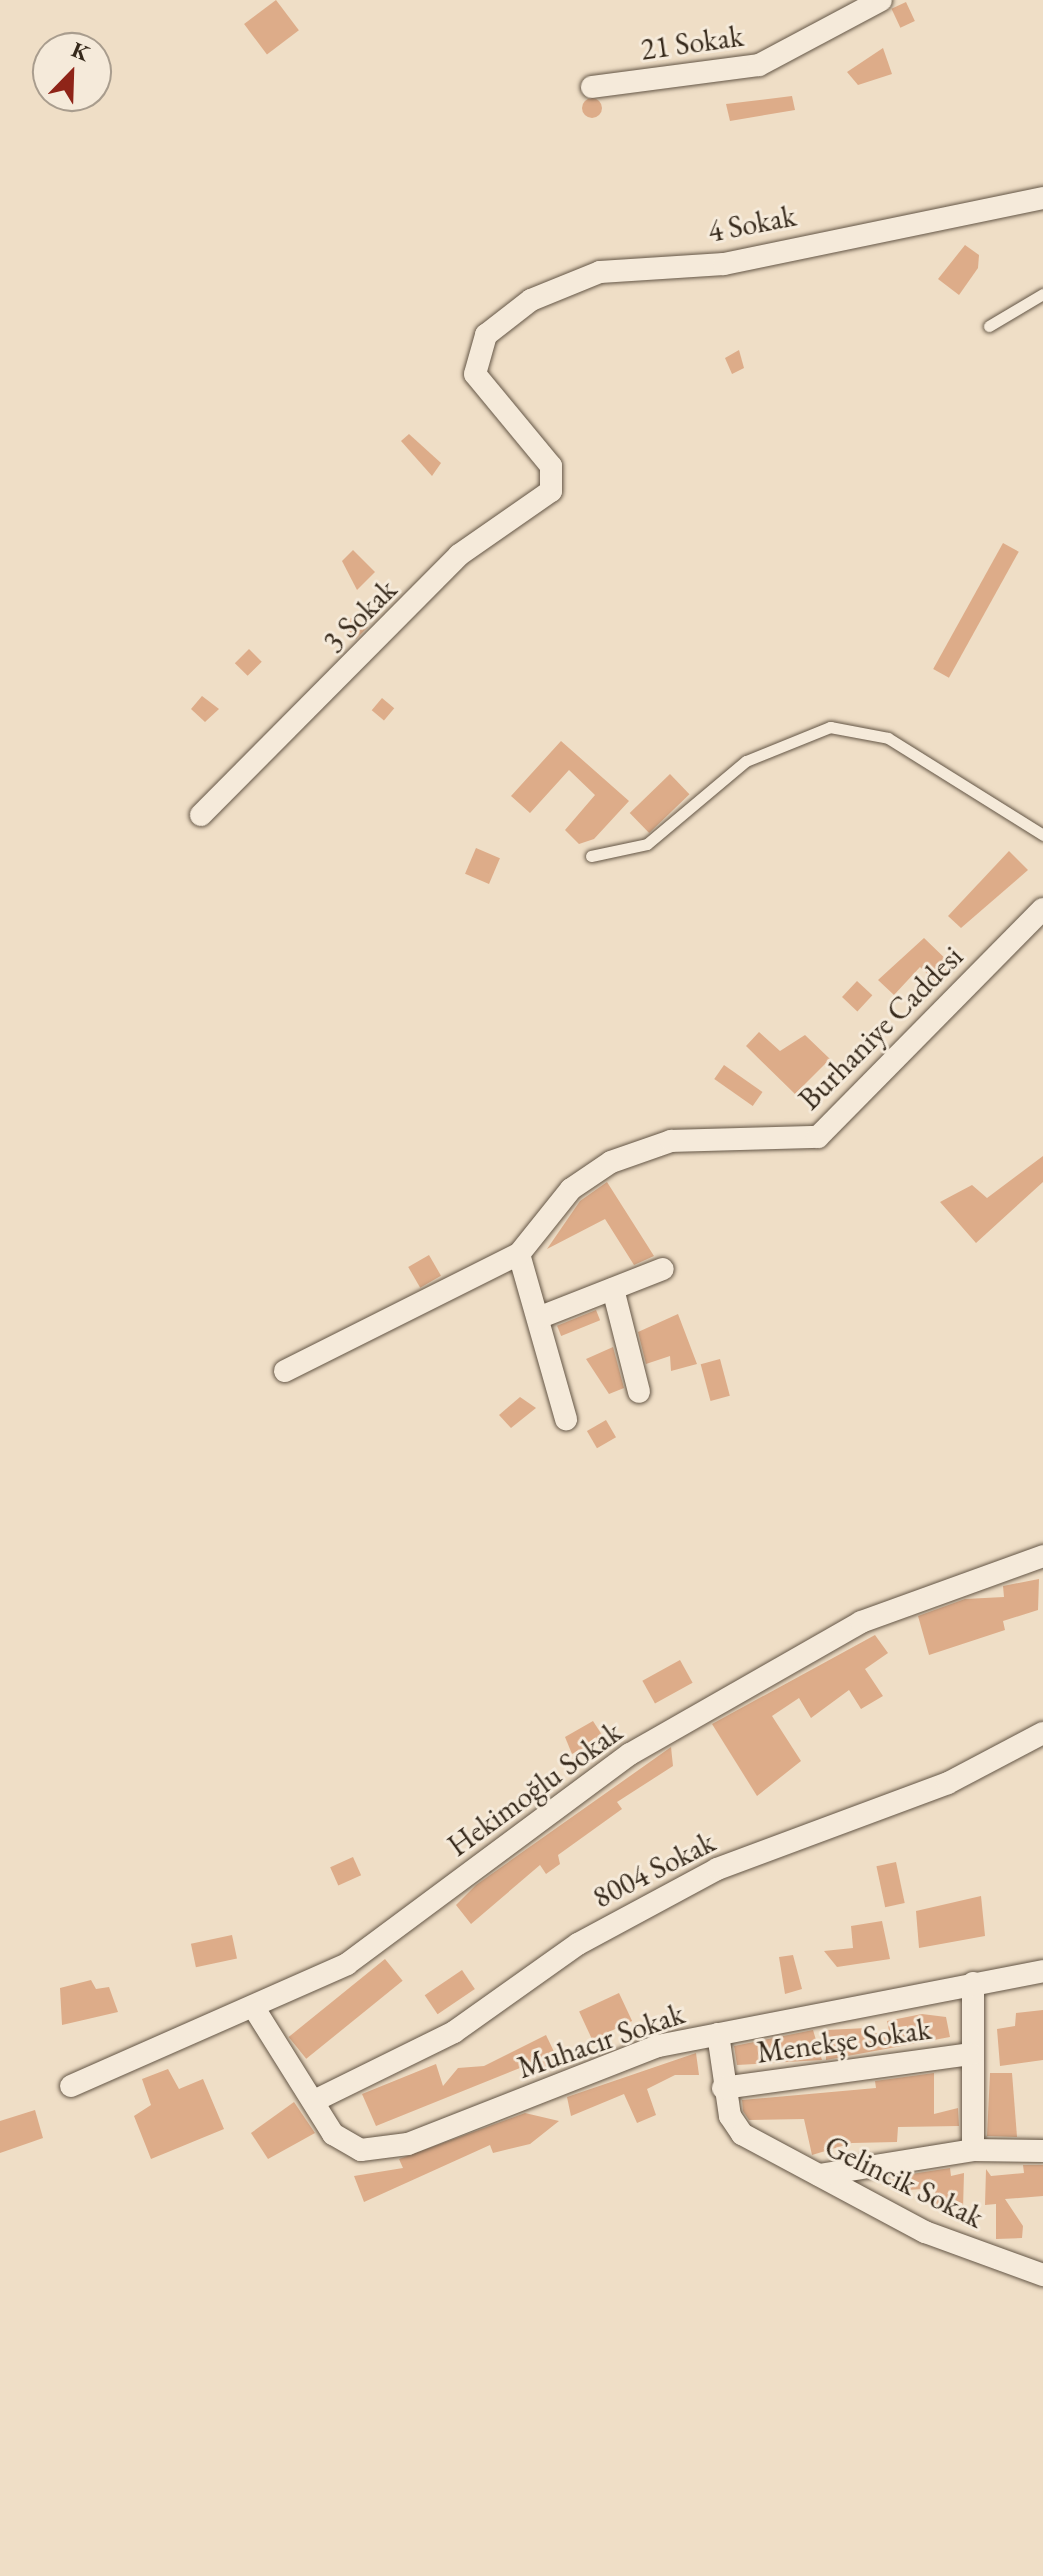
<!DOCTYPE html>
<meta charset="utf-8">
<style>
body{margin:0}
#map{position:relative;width:1043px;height:2576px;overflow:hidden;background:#efdec6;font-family:"EB Garamond",serif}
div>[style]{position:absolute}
.building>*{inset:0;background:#ddac89;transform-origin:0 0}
.round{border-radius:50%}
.roads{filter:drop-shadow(0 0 2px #645646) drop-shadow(0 0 2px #645646)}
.lane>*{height:11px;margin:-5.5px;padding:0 5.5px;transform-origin:5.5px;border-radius:5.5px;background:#f5eada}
.street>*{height:22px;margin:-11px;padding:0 11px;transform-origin:11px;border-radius:11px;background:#f5eada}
span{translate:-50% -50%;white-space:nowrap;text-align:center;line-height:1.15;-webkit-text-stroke:6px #f5eada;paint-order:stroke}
.street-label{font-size:30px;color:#36291b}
.north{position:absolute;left:32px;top:32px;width:80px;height:80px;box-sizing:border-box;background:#f5eada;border:2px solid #a99d8e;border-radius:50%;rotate:23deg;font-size:22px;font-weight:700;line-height:32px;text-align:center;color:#36291b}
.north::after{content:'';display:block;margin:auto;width:28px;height:36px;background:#8f2418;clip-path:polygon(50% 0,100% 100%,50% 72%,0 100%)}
</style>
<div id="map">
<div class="building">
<i style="left:276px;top:0;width:38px;height:40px;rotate:53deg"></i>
<i style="left:906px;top:2px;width:21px;height:16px;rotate:65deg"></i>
<i style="clip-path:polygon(883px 48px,892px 74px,858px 85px,847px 72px)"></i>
<i style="clip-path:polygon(792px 96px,795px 110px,730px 121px,726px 104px)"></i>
<i class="round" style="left:582px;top:98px;width:20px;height:20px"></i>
<i style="clip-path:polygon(965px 245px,979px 255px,978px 268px,959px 295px,938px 279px)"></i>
<i style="clip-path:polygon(739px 350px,744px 368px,732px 374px,725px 358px)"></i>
<i style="clip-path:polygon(409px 434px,441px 463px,432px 476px,401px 441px)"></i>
<i style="left:1003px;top:543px;width:18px;height:144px;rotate:29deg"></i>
<i style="clip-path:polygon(353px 550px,375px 572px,357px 590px,342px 561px)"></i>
<i style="clip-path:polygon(351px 618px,368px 627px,356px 639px,342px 627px)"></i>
<i style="left:249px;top:649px;width:18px;height:20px;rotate:45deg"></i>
<i style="clip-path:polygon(202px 696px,219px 709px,205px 722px,191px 709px)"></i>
<i style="left:382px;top:698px;width:16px;height:16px;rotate:40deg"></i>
<i style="clip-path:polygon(561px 741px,629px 801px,594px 839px,579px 844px,565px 830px,595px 795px,569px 770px,530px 813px,511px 796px)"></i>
<i style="left:670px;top:774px;width:28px;height:56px;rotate:46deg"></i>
<i style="left:476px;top:848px;width:26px;height:28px;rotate:23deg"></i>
<i style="clip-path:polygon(1009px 851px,1028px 870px,961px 928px,948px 916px)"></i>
<i style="clip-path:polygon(924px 938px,953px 966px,937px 983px,920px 967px,894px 995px,878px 980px)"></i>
<i style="left:857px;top:981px;width:21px;height:22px;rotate:43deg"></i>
<i style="clip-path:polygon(759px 1032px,780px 1051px,805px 1035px,830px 1059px,795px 1094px,746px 1046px)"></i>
<i style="left:724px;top:1065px;width:47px;height:17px;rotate:35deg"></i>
<i style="clip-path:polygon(1043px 1156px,1043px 1182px,976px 1243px,940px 1202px,972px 1185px,987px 1198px)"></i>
<i style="clip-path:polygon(607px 1182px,654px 1256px,634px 1265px,605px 1219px,547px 1249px,580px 1201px)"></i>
<i style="left:429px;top:1255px;width:24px;height:24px;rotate:60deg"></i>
<i style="left:596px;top:1310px;width:11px;height:42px;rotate:68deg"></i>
<i style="clip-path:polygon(678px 1314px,697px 1364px,671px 1371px,670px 1356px,646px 1364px,638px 1332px)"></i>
<i style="clip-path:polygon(613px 1347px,624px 1388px,609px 1394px,586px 1359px)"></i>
<i style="left:720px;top:1359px;width:38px;height:20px;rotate:75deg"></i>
<i style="clip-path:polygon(520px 1397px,536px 1408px,511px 1428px,499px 1415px)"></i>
<i style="left:606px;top:1420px;width:20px;height:22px;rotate:60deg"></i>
<i style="clip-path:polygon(1039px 1579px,1038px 1610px,1003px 1621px,1005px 1630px,929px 1655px,918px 1616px,965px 1599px,1004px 1597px,1003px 1586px)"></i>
<i style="clip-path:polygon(875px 1635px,888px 1653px,865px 1669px,883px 1696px,861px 1709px,849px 1690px,811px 1718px,799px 1698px,772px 1716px,801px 1761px,757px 1796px,712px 1724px)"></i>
<i style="left:680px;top:1660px;width:26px;height:43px;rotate:61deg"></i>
<i style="clip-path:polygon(593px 1721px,604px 1738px,572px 1754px,565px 1737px)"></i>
<i style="clip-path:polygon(671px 1747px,673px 1766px,617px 1802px,622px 1809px,558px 1855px,560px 1864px,546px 1874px,540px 1865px,471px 1924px,456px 1905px,476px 1885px)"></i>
<i style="left:353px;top:1857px;width:20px;height:25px;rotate:66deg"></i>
<i style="left:896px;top:1862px;width:42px;height:20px;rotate:78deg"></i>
<i style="clip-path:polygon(981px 1896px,985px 1936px,919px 1948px,916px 1911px)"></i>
<i style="clip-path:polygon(882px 1921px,890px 1959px,837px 1967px,824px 1951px,853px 1948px,851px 1926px)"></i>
<i style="left:232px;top:1935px;width:24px;height:42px;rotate:78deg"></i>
<i style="clip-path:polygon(793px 1955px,802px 1989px,785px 1994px,779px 1957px)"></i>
<i style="left:385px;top:1959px;width:28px;height:124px;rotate:51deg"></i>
<i style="left:462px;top:1970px;width:23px;height:45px;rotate:56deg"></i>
<i style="clip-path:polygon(91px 1980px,96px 1989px,109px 1987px,118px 2012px,62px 2025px,60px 1988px)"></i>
<i style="left:619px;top:1993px;width:31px;height:44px;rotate:65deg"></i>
<i style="clip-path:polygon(1043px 2010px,1043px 2060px,1000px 2066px,997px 2029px,1015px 2026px,1016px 2013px)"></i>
<i style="clip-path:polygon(922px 2014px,946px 2017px,950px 2037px,826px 2060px,826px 2030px,867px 2028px,891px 2041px,887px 2021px)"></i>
<i style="clip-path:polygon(813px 2030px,822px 2060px,737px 2065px,734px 2046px)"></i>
<i style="clip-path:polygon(546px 2035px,559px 2062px,534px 2073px,530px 2064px,376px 2126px,362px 2094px,436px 2064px,443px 2086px,458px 2068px,484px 2066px)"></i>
<i style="clip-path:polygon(696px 2053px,699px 2075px,675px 2075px,647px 2089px,656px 2115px,637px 2123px,624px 2094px,571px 2116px,567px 2097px)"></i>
<i style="clip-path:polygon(168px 2069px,179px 2089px,203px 2079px,224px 2129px,151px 2159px,134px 2116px,151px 2105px,142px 2079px)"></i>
<i style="clip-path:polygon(934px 2073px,934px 2114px,958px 2108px,959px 2126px,898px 2127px,897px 2142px,852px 2143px,812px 2155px,804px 2119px,749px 2120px,743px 2111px,742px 2100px,876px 2088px,875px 2081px)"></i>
<i style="clip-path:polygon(990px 2073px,1012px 2073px,1017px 2137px,987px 2136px)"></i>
<i style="clip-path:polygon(294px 2102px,315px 2133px,268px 2159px,251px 2133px)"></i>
<i style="clip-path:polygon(35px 2110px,43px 2138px,0 2153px,0 2121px)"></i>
<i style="clip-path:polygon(525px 2113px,559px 2121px,530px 2144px,493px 2153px,490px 2145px,364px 2202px,354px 2176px,403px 2168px,399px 2159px)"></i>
<i style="clip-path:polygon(1023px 2165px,1043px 2165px,1043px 2196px,1005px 2199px,1023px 2226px,1022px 2238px,996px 2239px,996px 2204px,985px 2205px,986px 2169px,991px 2176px,1024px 2173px)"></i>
<i style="clip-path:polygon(950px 2168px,951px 2176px,964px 2173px,963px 2209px,935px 2207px,935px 2188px,895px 2191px,892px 2177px)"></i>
</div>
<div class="roads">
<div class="lane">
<i style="left:989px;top:326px;width:63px;rotate:-30.7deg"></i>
<i style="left:591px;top:856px;width:57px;rotate:-12.1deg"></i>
<i style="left:647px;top:844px;width:129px;rotate:-40deg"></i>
<i style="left:746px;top:761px;width:91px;rotate:-22deg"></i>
<i style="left:830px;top:727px;width:59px;rotate:10.7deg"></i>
<i style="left:888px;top:738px;width:183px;rotate:32deg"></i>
</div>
<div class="street">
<i style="left:592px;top:87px;width:168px;rotate:-7.5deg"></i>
<i style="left:759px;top:65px;width:138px;rotate:-28deg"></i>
<i style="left:201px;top:815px;width:366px;rotate:-45.2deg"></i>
<i style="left:459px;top:555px;width:112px;rotate:-34.8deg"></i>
<i style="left:551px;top:491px;width:25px;rotate:-90deg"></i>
<i style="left:551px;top:466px;width:119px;rotate:-129.6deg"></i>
<i style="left:475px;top:374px;width:41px;rotate:-74.2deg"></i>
<i style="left:486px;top:335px;width:57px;rotate:-37.9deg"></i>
<i style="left:531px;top:300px;width:74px;rotate:-22.1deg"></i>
<i style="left:600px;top:272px;width:124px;rotate:-3.7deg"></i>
<i style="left:724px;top:264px;width:326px;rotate:-11.7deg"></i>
<i style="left:519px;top:1254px;width:172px;rotate:74.1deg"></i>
<i style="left:613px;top:1289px;width:106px;rotate:75.8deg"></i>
<i style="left:538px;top:1318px;width:134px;rotate:-21.4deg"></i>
<i style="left:285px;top:1371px;width:262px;rotate:-26.6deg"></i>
<i style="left:519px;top:1254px;width:83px;rotate:-51.3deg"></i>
<i style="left:571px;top:1189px;width:48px;rotate:-34deg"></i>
<i style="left:611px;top:1162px;width:64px;rotate:-19.3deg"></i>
<i style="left:671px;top:1141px;width:147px;rotate:-1.6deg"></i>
<i style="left:818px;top:1137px;width:320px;rotate:-45.4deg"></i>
<i style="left:973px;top:1983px;width:167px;rotate:90deg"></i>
<i style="left:254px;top:2008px;width:149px;rotate:57.9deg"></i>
<i style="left:333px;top:2134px;width:32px;rotate:30deg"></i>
<i style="left:361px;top:2150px;width:47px;rotate:-7.3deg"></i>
<i style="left:408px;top:2144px;width:269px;rotate:-21.4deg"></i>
<i style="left:658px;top:2046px;width:392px;rotate:-11deg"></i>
<i style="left:718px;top:2034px;width:83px;rotate:81.7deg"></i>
<i style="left:730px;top:2116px;width:22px;rotate:56deg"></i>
<i style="left:742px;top:2134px;width:208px;rotate:28.2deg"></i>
<i style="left:925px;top:2232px;width:126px;rotate:20deg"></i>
<i style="left:71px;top:2086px;width:302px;rotate:-23.8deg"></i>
<i style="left:347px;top:1964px;width:352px;rotate:-36.6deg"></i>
<i style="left:630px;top:1754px;width:266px;rotate:-29.7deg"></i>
<i style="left:861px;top:1622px;width:194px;rotate:-19.9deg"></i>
<i style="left:723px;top:2088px;width:251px;rotate:-7.8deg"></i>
<i style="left:314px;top:2101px;width:156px;rotate:-26.2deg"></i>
<i style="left:454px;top:2032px;width:152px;rotate:-35.4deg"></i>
<i style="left:578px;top:1944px;width:158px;rotate:-28.3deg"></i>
<i style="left:717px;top:1869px;width:246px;rotate:-20.4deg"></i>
<i style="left:948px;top:1783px;width:107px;rotate:-27.8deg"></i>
<i style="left:819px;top:2175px;width:156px;rotate:-9.2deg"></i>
<i style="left:973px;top:2150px;width:70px;rotate:0.8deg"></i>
</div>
</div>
<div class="street-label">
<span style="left:692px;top:43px;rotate:-8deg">21 Sokak</span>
<span style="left:752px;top:224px;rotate:-11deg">4 Sokak</span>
<span style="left:360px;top:616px;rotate:-45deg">3 Sokak</span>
<span style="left:881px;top:1028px;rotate:-45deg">Burhaniye Caddesi</span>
<span style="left:535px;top:1789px;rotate:-36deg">Hekimoğlu Sokak</span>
<span style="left:654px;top:1870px;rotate:-27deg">8004 Sokak</span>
<span style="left:601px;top:2041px;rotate:-19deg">Muhacır Sokak</span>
<span style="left:844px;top:2041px;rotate:-8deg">Menekşe Sokak</span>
<span style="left:904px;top:2182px;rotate:26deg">Gelincik Sokak</span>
</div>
<div class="north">K</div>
</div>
